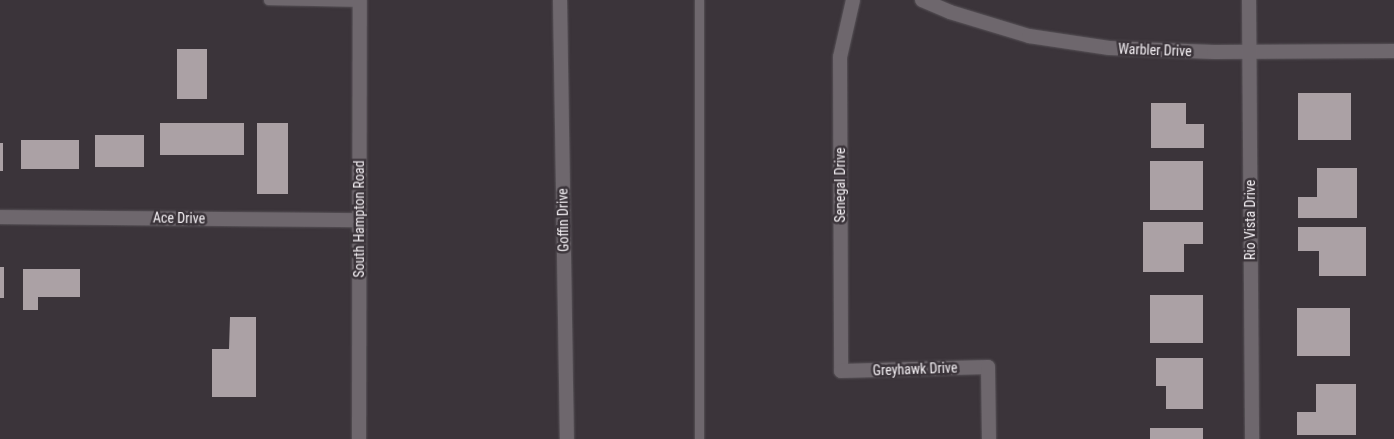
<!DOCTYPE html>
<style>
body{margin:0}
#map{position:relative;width:1394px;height:439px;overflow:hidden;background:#3b343a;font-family:"Roboto Condensed",sans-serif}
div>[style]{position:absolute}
.building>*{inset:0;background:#aba1a5;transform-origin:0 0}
.roads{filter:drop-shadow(0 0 1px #585358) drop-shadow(0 0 1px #585358)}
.service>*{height:9px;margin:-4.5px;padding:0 4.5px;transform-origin:4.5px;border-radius:4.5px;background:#6e676d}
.minor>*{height:14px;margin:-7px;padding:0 7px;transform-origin:7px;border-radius:7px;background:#6e676d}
.secondary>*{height:14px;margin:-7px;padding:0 7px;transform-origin:7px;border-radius:7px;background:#6e676d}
span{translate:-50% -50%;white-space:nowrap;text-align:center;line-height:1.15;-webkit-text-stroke:5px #3b343a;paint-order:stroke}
.street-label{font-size:14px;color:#f3eff3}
</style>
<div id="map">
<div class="building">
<i style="left:177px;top:49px;width:30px;height:50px"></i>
<i style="left:1298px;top:93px;width:53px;height:47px"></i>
<i style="clip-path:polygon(1151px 103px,1186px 103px,1186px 124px,1204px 124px,1204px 148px,1151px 148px)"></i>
<i style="left:160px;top:123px;width:84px;height:32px"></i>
<i style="left:257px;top:123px;width:31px;height:71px"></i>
<i style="left:95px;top:135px;width:49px;height:32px"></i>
<i style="left:21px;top:140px;width:58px;height:29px"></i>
<i style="left:0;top:143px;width:3px;height:28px"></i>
<i style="left:1150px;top:161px;width:53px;height:49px"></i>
<i style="clip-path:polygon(1317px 168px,1357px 168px,1357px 218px,1298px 218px,1298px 197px,1317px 197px)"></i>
<i style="clip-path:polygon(1143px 222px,1203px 222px,1203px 244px,1184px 244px,1184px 272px,1143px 272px)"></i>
<i style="clip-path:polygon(1298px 227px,1366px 227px,1366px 276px,1319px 276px,1319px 251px,1298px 251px)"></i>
<i style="left:0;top:267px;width:4px;height:31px"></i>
<i style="clip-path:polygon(23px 269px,80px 269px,80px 297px,38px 297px,38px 310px,23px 310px)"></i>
<i style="left:1150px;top:295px;width:53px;height:48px"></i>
<i style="left:1297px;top:308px;width:53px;height:48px"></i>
<i style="clip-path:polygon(230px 317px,256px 317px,256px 397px,212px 397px,212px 349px,229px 349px)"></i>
<i style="clip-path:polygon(1156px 358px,1203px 358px,1203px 409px,1166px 409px,1166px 386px,1156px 386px)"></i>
<i style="clip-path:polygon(1316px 384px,1356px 384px,1356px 435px,1297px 435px,1297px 412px,1316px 412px)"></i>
<i style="left:1150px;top:428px;width:53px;height:11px"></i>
</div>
<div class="roads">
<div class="service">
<i style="left:268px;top:0;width:92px;rotate:1.2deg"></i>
<i style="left:699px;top:439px;width:439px;rotate:-90deg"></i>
</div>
<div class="minor">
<i style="left:560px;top:0;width:439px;rotate:89.1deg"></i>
<i style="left:853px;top:0;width:58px;rotate:102.8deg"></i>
<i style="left:840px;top:57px;width:314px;rotate:89.8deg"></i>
<i style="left:841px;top:371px;width:147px;rotate:-1.6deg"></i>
<i style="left:988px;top:367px;width:72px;rotate:89.2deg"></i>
<i style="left:922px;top:0;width:30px;rotate:23deg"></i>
<i style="left:950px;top:12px;width:83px;rotate:16.9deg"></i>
<i style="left:1029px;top:36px;width:81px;rotate:8.5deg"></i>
<i style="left:1109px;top:48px;width:105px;rotate:2.2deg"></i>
<i style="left:1214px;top:52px;width:180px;rotate:-0.3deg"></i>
<i style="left:1249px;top:0;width:439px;rotate:89.6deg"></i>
<i style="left:0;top:217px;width:358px;rotate:0.5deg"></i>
</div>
<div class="secondary">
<i style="left:359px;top:439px;width:439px;rotate:-89.9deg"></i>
</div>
</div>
<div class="street-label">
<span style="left:1155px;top:50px;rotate:2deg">Warbler Drive</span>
<span style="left:840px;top:185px;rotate:-90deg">Senegal Drive</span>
<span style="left:179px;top:218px;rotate:1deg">Ace Drive</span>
<span style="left:359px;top:219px;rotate:-90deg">South Hampton Road</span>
<span style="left:563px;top:220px;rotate:-91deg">Goffin Drive</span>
<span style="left:1250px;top:220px;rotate:-90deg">Rio Vista Drive</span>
<span style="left:915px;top:369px;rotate:-2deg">Greyhawk Drive</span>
</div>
</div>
